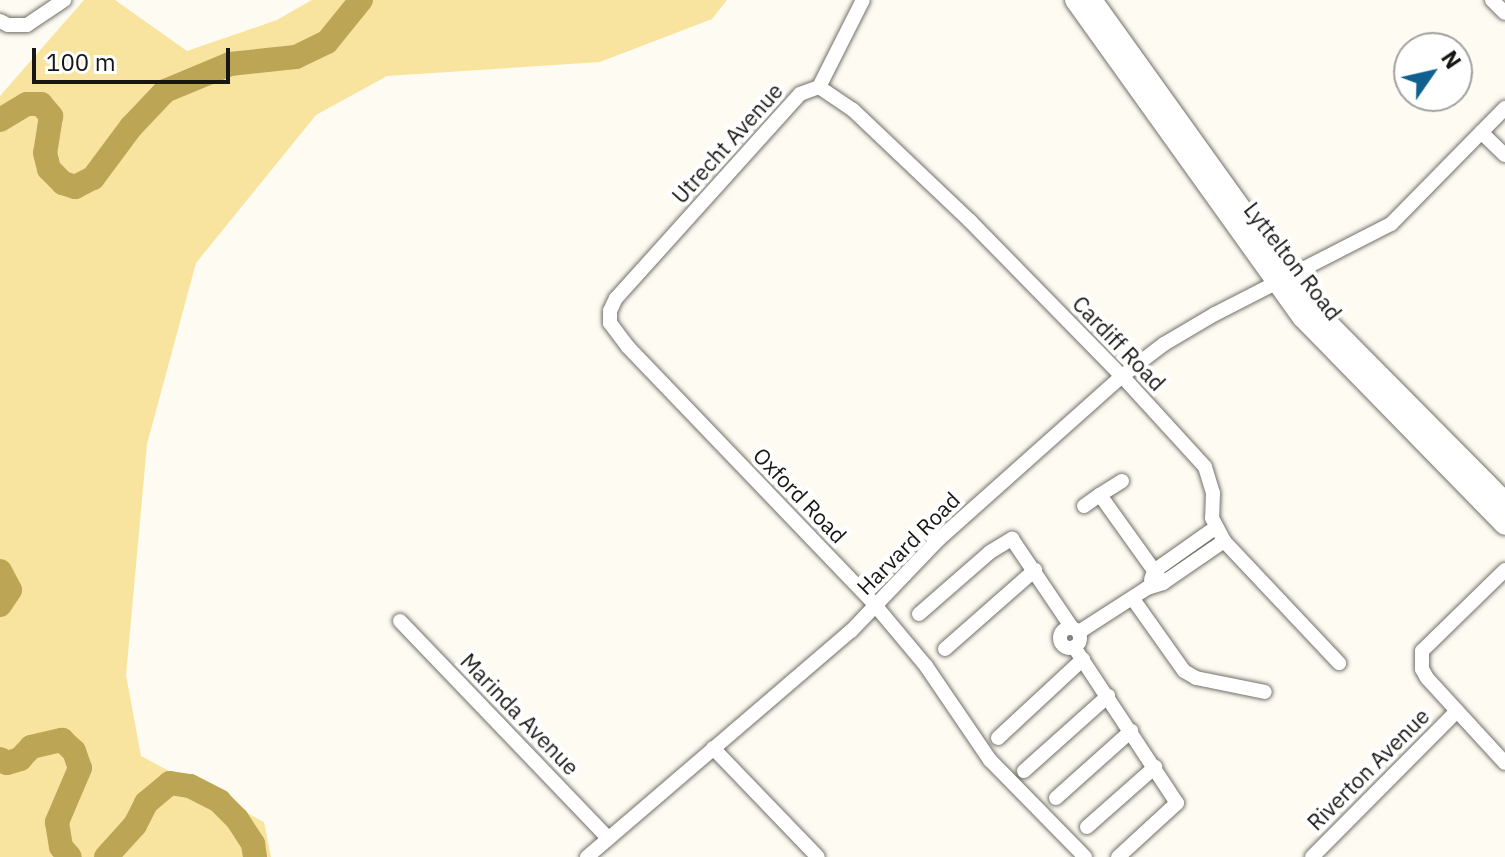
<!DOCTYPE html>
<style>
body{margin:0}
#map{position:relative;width:1505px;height:857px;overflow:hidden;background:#fdfbf2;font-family:"IBM Plex Sans",sans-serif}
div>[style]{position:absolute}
.green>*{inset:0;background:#f8e49f}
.river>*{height:24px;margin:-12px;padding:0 12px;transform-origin:12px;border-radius:12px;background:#bca554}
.roads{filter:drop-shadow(0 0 2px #727069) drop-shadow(0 0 2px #727069)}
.street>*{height:14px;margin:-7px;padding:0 7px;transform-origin:7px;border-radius:7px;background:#fff}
.street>.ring{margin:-7px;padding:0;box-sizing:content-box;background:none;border:14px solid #fff;border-radius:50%}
.secondary>*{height:20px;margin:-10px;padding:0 10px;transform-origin:10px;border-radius:10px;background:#fff}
span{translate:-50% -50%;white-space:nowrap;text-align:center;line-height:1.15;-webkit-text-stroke:8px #fff;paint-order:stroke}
.street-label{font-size:22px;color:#171614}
.north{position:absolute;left:1393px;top:32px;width:80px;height:80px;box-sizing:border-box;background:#fff;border:2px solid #a2a2a1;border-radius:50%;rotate:56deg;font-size:22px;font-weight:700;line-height:32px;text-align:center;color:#171614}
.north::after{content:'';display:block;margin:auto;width:28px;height:36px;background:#0f5f91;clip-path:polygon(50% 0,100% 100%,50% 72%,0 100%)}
.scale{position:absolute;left:32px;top:48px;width:198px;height:36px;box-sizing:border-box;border:4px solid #171614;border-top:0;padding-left:10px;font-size:24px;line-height:28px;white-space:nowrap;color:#171614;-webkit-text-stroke:6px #fff;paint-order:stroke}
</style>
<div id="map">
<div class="green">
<i style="clip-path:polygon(84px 0,115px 0,187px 51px,277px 20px,312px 0,727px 0,712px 19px,600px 62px,387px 76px,316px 115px,196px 263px,147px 444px,126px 675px,141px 756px,264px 822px,271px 857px,0 857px,0 96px)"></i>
</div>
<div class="river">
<i style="left:0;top:120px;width:31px;rotate:-31deg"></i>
<i style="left:27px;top:104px;width:14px"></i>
<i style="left:41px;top:104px;width:16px;rotate:50deg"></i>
<i style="left:51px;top:116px;width:37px;rotate:99deg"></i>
<i style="left:45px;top:153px;width:16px;rotate:76deg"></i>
<i style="left:49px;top:169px;width:20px;rotate:45deg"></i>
<i style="left:63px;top:183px;width:13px;rotate:18deg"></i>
<i style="left:75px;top:187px;width:20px;rotate:-27deg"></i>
<i style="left:93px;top:178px;width:64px;rotate:-53.3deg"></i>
<i style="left:131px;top:127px;width:50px;rotate:-46.6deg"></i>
<i style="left:165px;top:91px;width:70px;rotate:-22.6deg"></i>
<i style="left:230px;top:64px;width:66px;rotate:-6.1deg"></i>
<i style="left:296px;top:57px;width:34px;rotate:-26deg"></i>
<i style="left:327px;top:42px;width:54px;rotate:-51deg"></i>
<i style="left:0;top:571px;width:21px;rotate:62deg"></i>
<i style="left:10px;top:590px;width:18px;rotate:124deg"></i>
<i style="left:0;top:759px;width:8px;rotate:30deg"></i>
<i style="left:7px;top:763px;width:14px;rotate:-17deg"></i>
<i style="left:20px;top:759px;width:16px;rotate:-47deg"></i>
<i style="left:31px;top:747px;width:32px;rotate:-13deg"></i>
<i style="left:62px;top:740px;width:16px;rotate:43deg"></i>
<i style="left:74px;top:751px;width:18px;rotate:71deg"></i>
<i style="left:80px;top:768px;width:59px;rotate:113.1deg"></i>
<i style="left:57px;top:822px;width:25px;rotate:81deg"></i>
<i style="left:61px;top:847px;width:13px;rotate:48deg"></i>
<i style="left:106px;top:857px;width:43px;rotate:-47.8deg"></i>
<i style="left:135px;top:825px;width:25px;rotate:-63deg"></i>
<i style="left:146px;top:803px;width:31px;rotate:-40deg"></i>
<i style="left:170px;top:783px;width:20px;rotate:9deg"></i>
<i style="left:190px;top:786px;width:33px;rotate:27deg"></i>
<i style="left:219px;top:801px;width:25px;rotate:45deg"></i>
<i style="left:237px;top:819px;width:30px;rotate:57deg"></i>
<i style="left:253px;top:844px;width:13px;rotate:81deg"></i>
</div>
<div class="roads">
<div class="street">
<i style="left:1492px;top:0;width:18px;rotate:45deg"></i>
<i style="left:0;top:21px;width:9px;rotate:27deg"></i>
<i style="left:8px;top:25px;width:19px"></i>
<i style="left:27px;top:25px;width:45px;rotate:-34deg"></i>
<i style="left:819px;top:87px;width:20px;rotate:160deg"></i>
<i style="left:800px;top:94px;width:275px;rotate:132deg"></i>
<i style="left:616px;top:298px;width:14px;rotate:115deg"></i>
<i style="left:610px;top:311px;width:12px;rotate:90deg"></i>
<i style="left:610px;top:323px;width:30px;rotate:53deg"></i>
<i style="left:628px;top:347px;width:357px;rotate:46.2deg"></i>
<i style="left:875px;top:605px;width:80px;rotate:50.1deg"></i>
<i style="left:926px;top:666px;width:114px;rotate:55.8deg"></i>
<i style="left:990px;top:760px;width:136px;rotate:45.6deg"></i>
<i style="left:819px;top:87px;width:41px;rotate:34.1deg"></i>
<i style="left:853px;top:110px;width:161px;rotate:43.5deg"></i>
<i style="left:970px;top:221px;width:217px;rotate:45.6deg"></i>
<i style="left:1122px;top:376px;width:123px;rotate:47.6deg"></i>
<i style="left:1205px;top:467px;width:27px;rotate:73deg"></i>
<i style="left:1213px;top:493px;width:25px;rotate:92deg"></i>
<i style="left:1212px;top:518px;width:26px;rotate:62deg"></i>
<i style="left:1224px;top:541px;width:168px;rotate:46.7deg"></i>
<i style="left:819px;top:87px;width:97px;rotate:-63.2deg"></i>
<i style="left:1481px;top:132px;width:33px;rotate:44deg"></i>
<i style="left:1122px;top:481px;width:26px;rotate:148deg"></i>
<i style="left:1100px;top:495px;width:108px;rotate:54.4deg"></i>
<i style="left:1084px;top:506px;width:19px;rotate:-35deg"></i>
<i style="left:1505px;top:570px;width:116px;rotate:135.7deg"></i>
<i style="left:1422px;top:651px;width:18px;rotate:90deg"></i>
<i style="left:1422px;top:669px;width:10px;rotate:61deg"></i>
<i style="left:1427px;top:678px;width:115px;rotate:47.5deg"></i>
<i style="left:1151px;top:580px;width:9px;rotate:-72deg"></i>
<i style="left:1154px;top:571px;width:75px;rotate:-35.2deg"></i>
<i style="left:1133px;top:599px;width:88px;rotate:54.7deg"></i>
<i style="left:1184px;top:671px;width:14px;rotate:30deg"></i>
<i style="left:1196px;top:678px;width:70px;rotate:11.5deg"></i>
<i style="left:919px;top:614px;width:94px;rotate:-41.1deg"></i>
<i style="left:990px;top:552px;width:26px;rotate:-31deg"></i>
<i style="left:1012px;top:539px;width:107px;rotate:56deg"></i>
<i style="left:400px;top:621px;width:301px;rotate:46.2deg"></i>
<i class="ring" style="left:1060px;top:628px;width:6px;height:6px"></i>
<i style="left:1079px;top:632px;width:81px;rotate:-32.9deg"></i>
<i style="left:1147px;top:588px;width:17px;rotate:-17deg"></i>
<i style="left:1163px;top:583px;width:74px;rotate:-34.5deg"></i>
<i style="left:1074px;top:647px;width:187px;rotate:56.6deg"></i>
<i style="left:1177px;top:803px;width:80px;rotate:137.5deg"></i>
<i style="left:945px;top:649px;width:120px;rotate:-41.3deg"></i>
<i style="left:998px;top:738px;width:116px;rotate:-42.9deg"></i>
<i style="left:713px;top:748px;width:151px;rotate:46.1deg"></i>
<i style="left:1024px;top:771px;width:113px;rotate:-41.8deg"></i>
<i style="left:1056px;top:798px;width:101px;rotate:-41.8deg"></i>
<i style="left:1087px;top:827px;width:91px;rotate:-41.4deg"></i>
<i style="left:587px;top:857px;width:348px;rotate:-40.6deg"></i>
<i style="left:851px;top:631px;width:127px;rotate:-46.3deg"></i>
<i style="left:939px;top:539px;width:245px;rotate:-41.7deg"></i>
<i style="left:1122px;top:376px;width:53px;rotate:-37.3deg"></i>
<i style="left:1164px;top:344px;width:59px;rotate:-30.5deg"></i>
<i style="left:1215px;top:314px;width:198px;rotate:-27.1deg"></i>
<i style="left:1391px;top:224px;width:163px;rotate:-45.5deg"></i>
<i style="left:1312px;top:857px;width:204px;rotate:-45.2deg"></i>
</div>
<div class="secondary">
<i style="left:1075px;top:0;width:391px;rotate:54.4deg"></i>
<i style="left:1303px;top:318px;width:289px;rotate:45.7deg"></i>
<i style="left:1092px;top:0;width:340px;rotate:54.4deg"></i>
<i style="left:1290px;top:277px;width:51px;rotate:51.3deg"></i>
<i style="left:1322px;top:317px;width:260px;rotate:45.3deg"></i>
</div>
</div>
<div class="street-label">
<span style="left:727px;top:143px;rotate:-48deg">Utrecht Avenue</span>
<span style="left:1293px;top:261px;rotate:52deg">Lyttelton Road</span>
<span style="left:1119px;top:343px;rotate:46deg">Cardiff Road</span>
<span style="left:800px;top:495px;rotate:46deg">Oxford Road</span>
<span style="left:908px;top:543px;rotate:-45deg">Harvard Road</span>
<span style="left:520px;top:714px;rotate:46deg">Marinda Avenue</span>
<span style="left:1368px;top:769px;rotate:-45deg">Riverton Avenue</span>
</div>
<div class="north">N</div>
<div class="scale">100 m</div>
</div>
